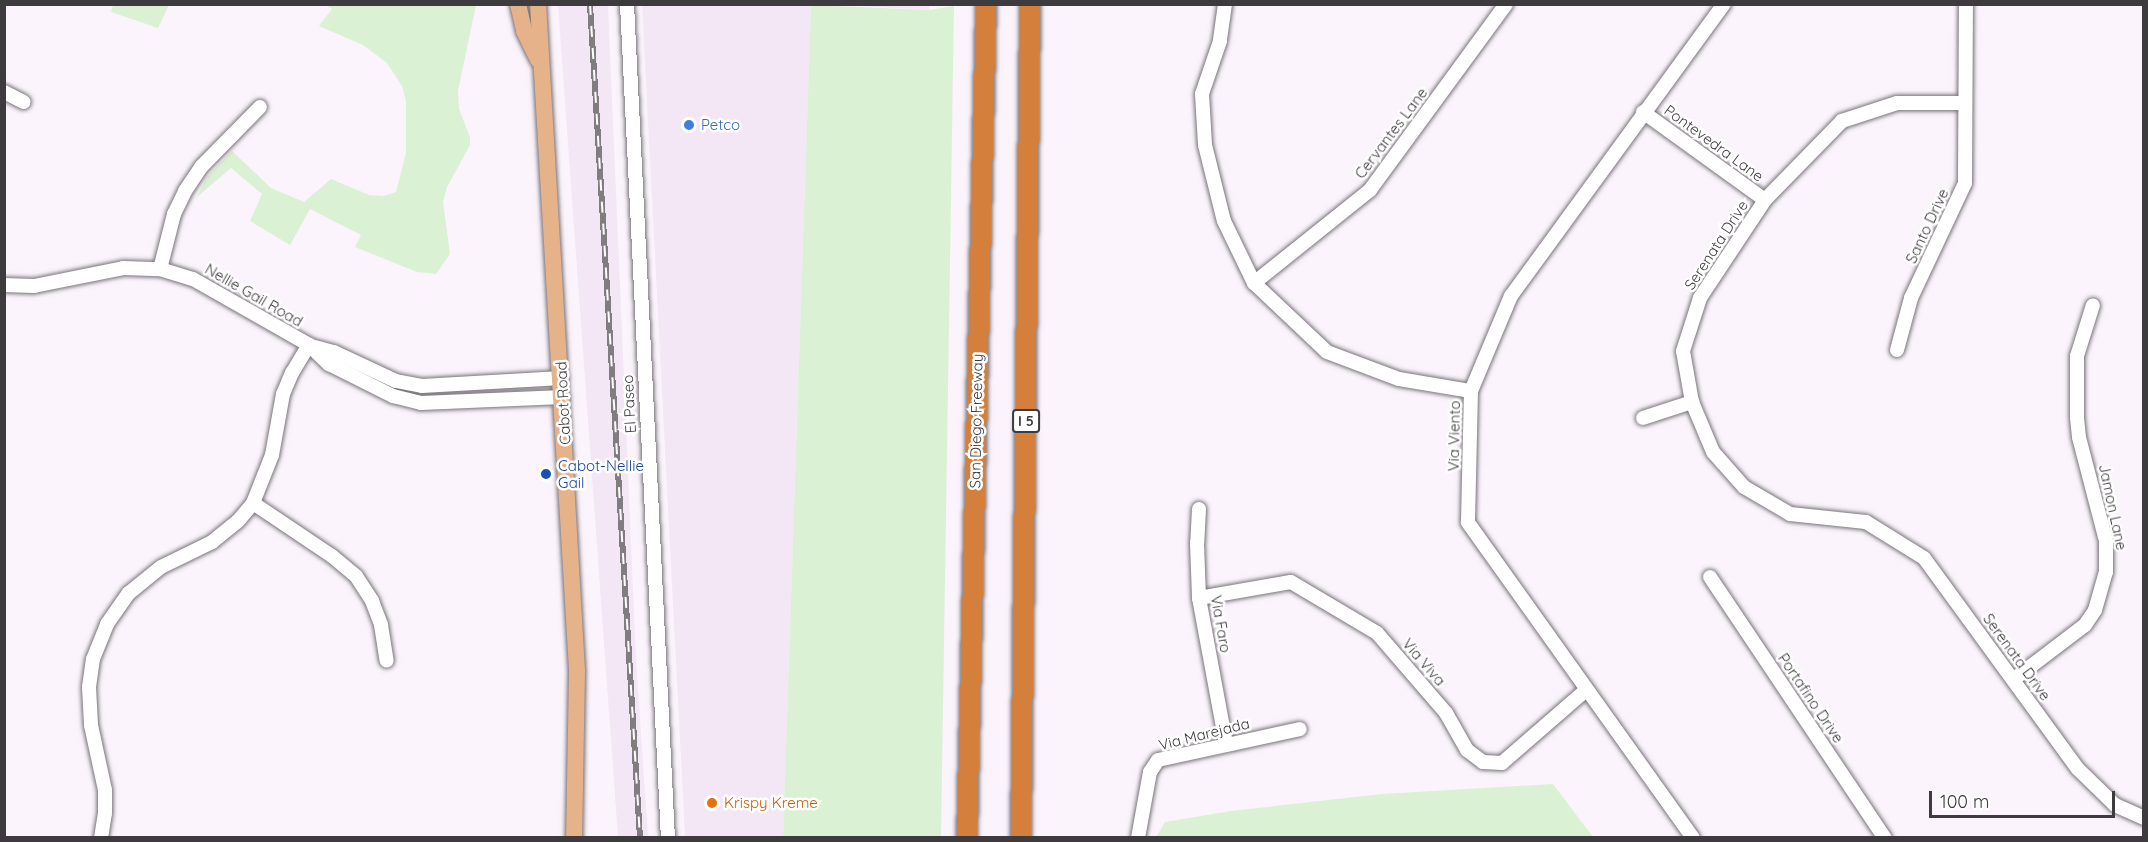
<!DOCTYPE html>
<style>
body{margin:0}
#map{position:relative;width:2148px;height:842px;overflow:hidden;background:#fbf4fc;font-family:Quicksand,sans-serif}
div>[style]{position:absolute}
.built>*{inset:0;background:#f3e7f5}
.green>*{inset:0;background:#daf1d4}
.roads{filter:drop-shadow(0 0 2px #79737a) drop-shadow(0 0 2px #79737a)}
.minor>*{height:14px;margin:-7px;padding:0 7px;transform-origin:7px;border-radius:7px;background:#fff}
.major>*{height:16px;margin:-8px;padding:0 8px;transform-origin:8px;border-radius:8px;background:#e6b28a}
.highway>*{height:20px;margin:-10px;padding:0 10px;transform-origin:10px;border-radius:10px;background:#d57f3c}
.rail>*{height:6px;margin-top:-3px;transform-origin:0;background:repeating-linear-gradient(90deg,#fff 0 11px,#807c80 0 22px);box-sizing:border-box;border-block:2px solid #807c80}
.dots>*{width:16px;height:16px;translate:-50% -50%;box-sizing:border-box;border:3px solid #fff;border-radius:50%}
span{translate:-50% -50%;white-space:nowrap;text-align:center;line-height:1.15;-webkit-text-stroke:5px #fff;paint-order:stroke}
.shield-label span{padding:2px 4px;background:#fff;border:2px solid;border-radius:4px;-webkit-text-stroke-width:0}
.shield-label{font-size:14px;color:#3e3b3e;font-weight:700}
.shop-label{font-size:15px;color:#366cbe}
.left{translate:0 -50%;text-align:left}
.street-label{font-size:15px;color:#3e3b3e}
.transit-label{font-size:15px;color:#164399}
.food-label{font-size:15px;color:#c56008}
.frame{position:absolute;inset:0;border:6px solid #3e3b3e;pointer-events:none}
.scale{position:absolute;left:1929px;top:791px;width:186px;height:27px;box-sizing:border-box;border:3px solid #3e3b3e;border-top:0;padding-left:8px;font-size:18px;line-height:21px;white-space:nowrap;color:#3e3b3e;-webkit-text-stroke:4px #fff;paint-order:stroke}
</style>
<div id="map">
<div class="built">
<i style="clip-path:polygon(929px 4px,929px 10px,841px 5px)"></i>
<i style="clip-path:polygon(558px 5px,608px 5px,636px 660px,648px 837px,618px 837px)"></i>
<i style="clip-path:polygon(642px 5px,811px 5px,783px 837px,685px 837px)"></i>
</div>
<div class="green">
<i style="clip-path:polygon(113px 5px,113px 4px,169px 5px,158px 28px,111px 12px)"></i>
<i style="clip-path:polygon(325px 5px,476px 5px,458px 91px,459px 109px,470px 137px,470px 145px,447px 187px,443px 202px,450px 254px,436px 274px,417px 272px,355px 247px,361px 235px,310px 209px,290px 245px,250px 221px,262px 194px,231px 168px,197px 197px,207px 177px,232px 151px,271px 188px,304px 202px,331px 179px,369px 195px,384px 196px,396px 192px,406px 153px,406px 101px,402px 86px,387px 63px,363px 45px,319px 26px,332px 9px)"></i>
<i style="clip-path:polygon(811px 5px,929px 10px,954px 6px,941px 837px,783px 837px)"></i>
<i style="clip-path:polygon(1553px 784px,1593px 837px,1156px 837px,1165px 822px,1231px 811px,1382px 794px)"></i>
</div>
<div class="roads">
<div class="minor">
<i style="left:627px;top:4px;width:835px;rotate:87.19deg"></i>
<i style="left:1225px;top:4px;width:37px;rotate:98deg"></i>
<i style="left:1220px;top:41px;width:56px;rotate:108.8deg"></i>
<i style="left:1202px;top:94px;width:51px;rotate:86.6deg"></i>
<i style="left:1205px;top:145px;width:78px;rotate:76deg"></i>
<i style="left:1224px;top:221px;width:69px;rotate:64.2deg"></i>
<i style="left:1254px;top:283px;width:100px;rotate:43.4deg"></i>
<i style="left:1327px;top:352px;width:77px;rotate:20.6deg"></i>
<i style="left:1399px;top:379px;width:73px;rotate:9.5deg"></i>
<i style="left:4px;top:92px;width:22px;rotate:27deg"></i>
<i style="left:1964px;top:103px;width:67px;rotate:180deg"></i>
<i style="left:1897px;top:103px;width:58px;rotate:161.9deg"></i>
<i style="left:1842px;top:121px;width:110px;rotate:134.3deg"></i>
<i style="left:1765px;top:200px;width:118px;rotate:123.6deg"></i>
<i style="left:1700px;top:298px;width:56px;rotate:107.8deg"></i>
<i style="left:1683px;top:351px;width:52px;rotate:80deg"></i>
<i style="left:1692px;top:402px;width:54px;rotate:67.2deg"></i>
<i style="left:1713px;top:452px;width:47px;rotate:48.5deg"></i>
<i style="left:1744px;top:487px;width:53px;rotate:30.4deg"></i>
<i style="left:1790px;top:514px;width:76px;rotate:6deg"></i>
<i style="left:1866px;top:522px;width:68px;rotate:31.8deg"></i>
<i style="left:1924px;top:558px;width:261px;rotate:53.9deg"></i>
<i style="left:2078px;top:769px;width:52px;rotate:44.2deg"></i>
<i style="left:2115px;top:805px;width:32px;rotate:24deg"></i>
<i style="left:1643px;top:112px;width:150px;rotate:35.8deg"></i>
<i style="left:160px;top:269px;width:57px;rotate:-75.7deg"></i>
<i style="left:174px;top:214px;width:25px;rotate:-64deg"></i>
<i style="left:185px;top:191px;width:29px;rotate:-56deg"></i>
<i style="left:201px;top:167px;width:84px;rotate:-45.5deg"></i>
<i style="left:1254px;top:283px;width:149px;rotate:-38.7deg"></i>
<i style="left:1370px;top:190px;width:230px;rotate:-53.8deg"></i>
<i style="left:4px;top:285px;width:30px;rotate:2deg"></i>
<i style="left:34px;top:286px;width:91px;rotate:-11.4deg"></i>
<i style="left:123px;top:268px;width:37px;rotate:2deg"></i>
<i style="left:160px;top:269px;width:34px;rotate:17deg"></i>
<i style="left:193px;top:279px;width:133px;rotate:29.6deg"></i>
<i style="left:309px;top:345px;width:28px;rotate:44deg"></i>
<i style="left:329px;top:364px;width:72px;rotate:26.6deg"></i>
<i style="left:393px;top:396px;width:29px;rotate:14deg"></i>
<i style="left:421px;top:403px;width:142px;rotate:-2.4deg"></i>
<i style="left:311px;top:346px;width:24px;rotate:15deg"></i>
<i style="left:334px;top:352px;width:68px;rotate:25.1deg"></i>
<i style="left:396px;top:381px;width:26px;rotate:11deg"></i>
<i style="left:422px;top:386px;width:140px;rotate:-3.3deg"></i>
<i style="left:1897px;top:350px;width:54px;rotate:-74.9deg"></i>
<i style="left:1911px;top:298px;width:127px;rotate:-64.8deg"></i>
<i style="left:1965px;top:183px;width:179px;rotate:-89.7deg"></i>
<i style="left:1643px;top:418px;width:52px;rotate:-18.1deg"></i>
<i style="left:253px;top:503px;width:95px;rotate:33.9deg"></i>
<i style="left:332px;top:556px;width:31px;rotate:40deg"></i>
<i style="left:356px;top:576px;width:30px;rotate:57deg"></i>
<i style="left:372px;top:601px;width:26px;rotate:69deg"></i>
<i style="left:381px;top:625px;width:36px;rotate:81deg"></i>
<i style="left:1199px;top:509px;width:34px;rotate:93deg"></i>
<i style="left:1197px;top:543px;width:55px;rotate:87.9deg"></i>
<i style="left:1199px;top:598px;width:148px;rotate:79.5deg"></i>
<i style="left:1710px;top:577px;width:314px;rotate:56.2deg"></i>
<i style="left:1199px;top:598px;width:93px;rotate:-9.9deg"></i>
<i style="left:1291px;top:582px;width:100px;rotate:30.7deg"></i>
<i style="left:1377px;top:633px;width:106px;rotate:49.2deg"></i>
<i style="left:1446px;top:713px;width:43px;rotate:60.4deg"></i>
<i style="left:1467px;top:750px;width:20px;rotate:37deg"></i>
<i style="left:1483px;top:762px;width:19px;rotate:3deg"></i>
<i style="left:1502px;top:763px;width:111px;rotate:-41deg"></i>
<i style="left:2014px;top:679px;width:89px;rotate:-37.3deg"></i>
<i style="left:2085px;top:625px;width:18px;rotate:-56deg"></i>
<i style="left:2095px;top:610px;width:40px;rotate:-74deg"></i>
<i style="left:2106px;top:572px;width:31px;rotate:-90deg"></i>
<i style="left:2106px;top:541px;width:107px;rotate:-104.6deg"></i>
<i style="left:2079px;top:437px;width:20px;rotate:-96deg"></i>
<i style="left:2077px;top:417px;width:61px;rotate:-90deg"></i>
<i style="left:2077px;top:356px;width:53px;rotate:-72.6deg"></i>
<i style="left:101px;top:838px;width:25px;rotate:-81deg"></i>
<i style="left:105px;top:813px;width:23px;rotate:-90deg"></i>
<i style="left:105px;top:790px;width:66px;rotate:-102.2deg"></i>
<i style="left:91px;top:725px;width:38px;rotate:-93deg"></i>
<i style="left:89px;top:687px;width:28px;rotate:-82deg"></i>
<i style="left:93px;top:659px;width:38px;rotate:-68deg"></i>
<i style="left:107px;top:624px;width:38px;rotate:-55deg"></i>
<i style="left:129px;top:593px;width:41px;rotate:-39.1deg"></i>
<i style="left:161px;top:567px;width:57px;rotate:-26.1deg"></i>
<i style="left:212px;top:542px;width:33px;rotate:-39deg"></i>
<i style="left:238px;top:521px;width:23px;rotate:-50deg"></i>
<i style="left:253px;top:503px;width:52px;rotate:-68.4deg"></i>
<i style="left:272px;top:455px;width:62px;rotate:-79.8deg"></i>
<i style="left:283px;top:394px;width:23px;rotate:-67deg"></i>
<i style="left:292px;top:373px;width:33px;rotate:-59deg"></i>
<i style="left:1138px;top:838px;width:67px;rotate:-79.7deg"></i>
<i style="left:1150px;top:772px;width:14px;rotate:-56deg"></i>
<i style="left:1158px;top:760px;width:145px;rotate:-12.3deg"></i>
<i style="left:1693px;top:838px;width:388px;rotate:-125.5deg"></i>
<i style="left:1468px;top:522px;width:131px;rotate:-88.7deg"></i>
<i style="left:1471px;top:391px;width:103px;rotate:-67.2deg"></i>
<i style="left:1511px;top:296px;width:361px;rotate:-53.9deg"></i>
</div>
<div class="major">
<i style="left:518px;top:4px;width:28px;rotate:77deg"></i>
<i style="left:524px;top:31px;width:32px;rotate:64deg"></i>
<i style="left:538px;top:4px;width:668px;rotate:86.65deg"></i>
<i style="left:577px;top:671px;width:167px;rotate:91deg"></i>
</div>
<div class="highway">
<i style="left:967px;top:838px;width:834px;rotate:-88.69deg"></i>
<i style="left:1021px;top:838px;width:834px;rotate:-89.38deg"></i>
</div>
</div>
<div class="rail">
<i style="left:590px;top:4px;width:835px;rotate:86.57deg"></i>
</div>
<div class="dots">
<i style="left:689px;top:125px;background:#3f7fe0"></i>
<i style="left:546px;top:474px;background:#1a4fb4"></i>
<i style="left:712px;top:803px;background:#e8710a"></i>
</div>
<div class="shield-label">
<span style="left:1026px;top:421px">I 5</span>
</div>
<div class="shop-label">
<span class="left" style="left:701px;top:125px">Petco</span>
</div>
<div class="street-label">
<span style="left:1391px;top:133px;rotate:-53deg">Cervantes Lane</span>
<span style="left:1714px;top:143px;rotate:36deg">Pontevedra Lane</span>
<span style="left:1927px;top:226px;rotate:-65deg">Santo Drive</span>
<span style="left:1716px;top:245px;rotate:-57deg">Serenata Drive</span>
<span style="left:254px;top:295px;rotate:30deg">Nellie Gail Road</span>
<span style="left:563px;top:403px;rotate:-93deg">Cabot Road</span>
<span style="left:629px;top:404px;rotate:-93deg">El Paseo</span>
<span style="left:976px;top:421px;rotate:-89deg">San Diego Freeway</span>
<span style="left:1454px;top:436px;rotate:-89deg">Via Viento</span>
<span style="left:2113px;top:507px;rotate:78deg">Jamon Lane</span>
<span style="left:1221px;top:624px;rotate:80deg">Via Faro</span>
<span style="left:2017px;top:657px;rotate:54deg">Serenata Drive</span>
<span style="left:1424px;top:662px;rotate:49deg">Via Viva</span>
<span style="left:1811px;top:698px;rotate:56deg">Portafino Drive</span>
<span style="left:1204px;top:734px;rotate:-14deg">Via Marejada</span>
</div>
<div class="transit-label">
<span class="left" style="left:558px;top:474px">Cabot-Nellie<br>Gail</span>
</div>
<div class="food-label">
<span class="left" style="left:724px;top:803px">Krispy Kreme</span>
</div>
<div class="frame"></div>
<div class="scale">100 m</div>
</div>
